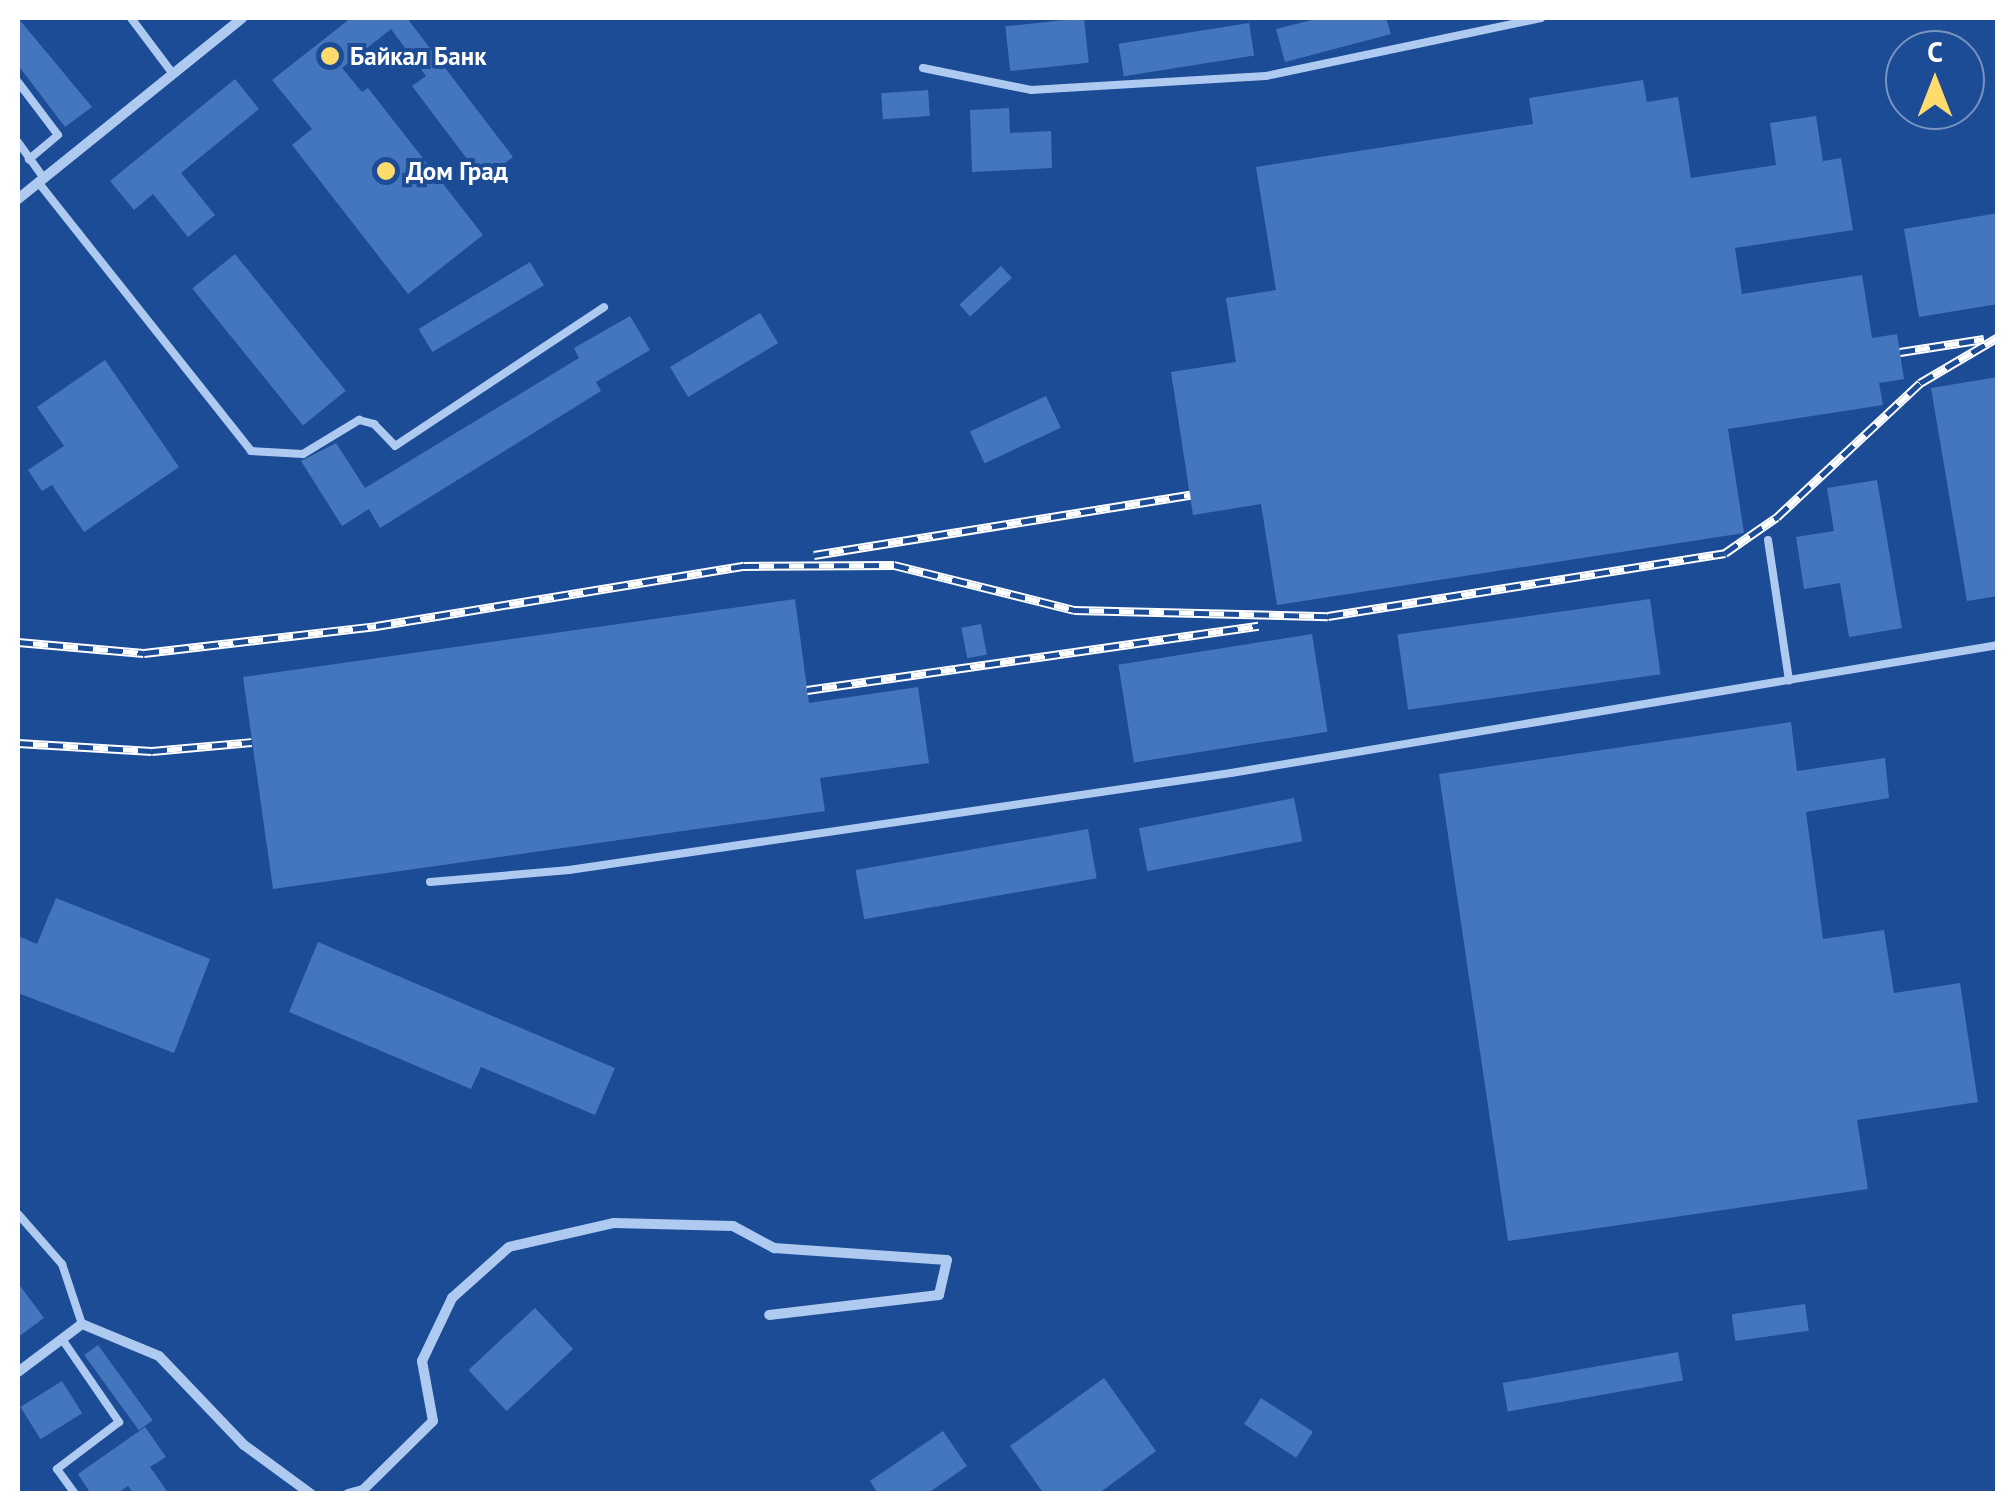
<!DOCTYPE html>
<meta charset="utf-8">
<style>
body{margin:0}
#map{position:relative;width:2015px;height:1511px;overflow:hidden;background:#1c4c96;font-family:"PT Sans",sans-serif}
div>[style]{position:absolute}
.building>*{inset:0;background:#4476bd;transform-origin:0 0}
.service>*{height:8px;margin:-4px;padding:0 4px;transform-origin:4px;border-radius:4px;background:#afcaf0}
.minor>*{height:10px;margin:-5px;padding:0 5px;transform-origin:5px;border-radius:5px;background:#afcaf0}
.rail>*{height:9px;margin-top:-4.5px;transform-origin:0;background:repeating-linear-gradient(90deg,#1c4c96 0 15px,#fff 0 30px);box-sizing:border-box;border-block:2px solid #fff}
.dots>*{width:28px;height:28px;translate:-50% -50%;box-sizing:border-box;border:5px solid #1c4c96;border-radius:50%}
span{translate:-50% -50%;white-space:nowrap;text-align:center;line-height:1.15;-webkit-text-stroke:8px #1c4c96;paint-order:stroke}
.poi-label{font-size:25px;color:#fff;font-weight:700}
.left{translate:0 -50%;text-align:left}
.frame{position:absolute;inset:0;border:20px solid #fff;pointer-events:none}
.north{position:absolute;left:1885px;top:30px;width:100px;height:100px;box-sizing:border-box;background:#1c4c96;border:2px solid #7794c0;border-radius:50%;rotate:0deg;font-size:28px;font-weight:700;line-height:40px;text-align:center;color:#fff}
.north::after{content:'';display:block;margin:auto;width:35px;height:45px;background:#ffdb6e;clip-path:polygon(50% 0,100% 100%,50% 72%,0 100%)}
</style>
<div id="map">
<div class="building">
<i style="clip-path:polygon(18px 18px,92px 107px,65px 127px,18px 65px)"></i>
<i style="clip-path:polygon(351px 18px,407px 18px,513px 157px,483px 180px,412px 86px,426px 76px,391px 29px,342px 68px,362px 92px,368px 88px,483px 235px,408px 294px,292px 145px,312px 129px,272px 80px)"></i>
<i style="left:1084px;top:18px;width:45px;height:79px;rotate:84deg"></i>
<i style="clip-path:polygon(1320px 18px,1386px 18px,1391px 34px,1285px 62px,1276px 29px)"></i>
<i style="left:1249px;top:23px;width:33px;height:132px;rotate:81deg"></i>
<i style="clip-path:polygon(235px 79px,259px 109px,181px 173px,215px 215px,188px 237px,153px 194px,134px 210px,110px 181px)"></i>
<i style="clip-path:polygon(1643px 80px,1647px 102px,1678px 97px,1691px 178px,1776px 165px,1770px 123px,1816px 116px,1823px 161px,1841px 158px,1853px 230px,1735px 248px,1742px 294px,1862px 275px,1872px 338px,1897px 334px,1904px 379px,1879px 383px,1883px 405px,1728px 429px,1744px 533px,1277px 605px,1261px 504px,1193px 515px,1171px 372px,1236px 362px,1226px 298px,1276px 290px,1256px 167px,1533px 124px,1529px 98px)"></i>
<i style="left:928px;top:90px;width:26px;height:47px;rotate:86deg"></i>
<i style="clip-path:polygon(1009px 108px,1010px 133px,1051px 131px,1052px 168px,972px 172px,970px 110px)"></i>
<i style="clip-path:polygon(1998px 213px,1998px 304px,1919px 317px,1904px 229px)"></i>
<i style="left:235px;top:254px;width:176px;height:55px;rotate:51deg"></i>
<i style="left:530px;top:262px;width:27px;height:130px;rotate:59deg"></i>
<i style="left:1001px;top:266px;width:16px;height:57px;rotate:47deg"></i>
<i style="left:760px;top:313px;width:35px;height:105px;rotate:59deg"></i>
<i style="clip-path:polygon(630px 316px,650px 350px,596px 382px,601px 391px,380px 528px,369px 509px,342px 526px,301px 461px,336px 443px,365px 488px,579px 358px,574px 348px)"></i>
<i style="clip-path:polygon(105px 360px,179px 467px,84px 532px,52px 485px,42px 491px,28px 470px,64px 446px,37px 407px)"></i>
<i style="clip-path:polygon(1998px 377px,1998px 596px,1967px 601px,1931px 388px)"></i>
<i style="left:1046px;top:396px;width:35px;height:84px;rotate:65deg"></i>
<i style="clip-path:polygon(1877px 480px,1902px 628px,1849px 637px,1840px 583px,1804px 589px,1796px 537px,1834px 531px,1827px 488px)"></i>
<i style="clip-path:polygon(795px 599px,809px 703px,918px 687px,929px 763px,820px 778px,825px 811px,273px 889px,243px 677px)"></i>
<i style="left:1650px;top:599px;width:76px;height:255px;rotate:82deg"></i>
<i style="left:981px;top:624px;width:31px;height:20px;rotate:79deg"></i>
<i style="left:1312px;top:634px;width:99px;height:196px;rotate:81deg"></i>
<i style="clip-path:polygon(1791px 722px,1797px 771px,1885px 758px,1889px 798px,1806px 812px,1823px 939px,1884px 930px,1894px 993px,1960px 983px,1978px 1102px,1857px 1120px,1868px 1189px,1508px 1241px,1439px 774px)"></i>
<i style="left:1294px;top:798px;width:44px;height:158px;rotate:79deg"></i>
<i style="left:1088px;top:829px;width:50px;height:236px;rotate:80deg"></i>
<i style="clip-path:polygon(56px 898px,210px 959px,174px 1053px,18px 993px,18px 936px,37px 944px)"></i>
<i style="clip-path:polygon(318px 942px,615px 1068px,595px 1115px,481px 1067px,471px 1089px,289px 1012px)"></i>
<i style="clip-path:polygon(18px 1283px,44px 1318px,18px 1337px)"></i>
<i style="left:1805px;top:1304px;width:27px;height:74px;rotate:82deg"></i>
<i style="left:535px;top:1308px;width:56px;height:91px;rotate:47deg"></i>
<i style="left:98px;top:1345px;width:93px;height:17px;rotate:54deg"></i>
<i style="left:1678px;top:1352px;width:29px;height:178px;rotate:80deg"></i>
<i style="clip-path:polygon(1104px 1378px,1156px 1451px,1098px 1494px,1044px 1494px,1010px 1446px)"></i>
<i style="left:62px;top:1381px;width:38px;height:49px;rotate:58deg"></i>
<i style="left:1261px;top:1398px;width:62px;height:31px;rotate:33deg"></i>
<i style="clip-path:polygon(145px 1427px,166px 1457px,150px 1467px,169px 1494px,134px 1494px,128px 1486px,117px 1494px,91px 1494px,78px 1474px)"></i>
<i style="clip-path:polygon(943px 1431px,967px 1466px,927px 1494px,878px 1494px,870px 1481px)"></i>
</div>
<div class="service">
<i style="left:131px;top:18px;width:65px;rotate:53.1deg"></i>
<i style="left:923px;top:68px;width:110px;rotate:11.5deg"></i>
<i style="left:1031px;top:90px;width:235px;rotate:-3.4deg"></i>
<i style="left:1266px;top:76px;width:281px;rotate:-11.9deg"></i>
<i style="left:18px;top:82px;width:66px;rotate:53deg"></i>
<i style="left:58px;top:135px;width:38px;rotate:140deg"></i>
<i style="left:18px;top:142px;width:43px;rotate:54.5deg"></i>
<i style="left:38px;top:182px;width:343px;rotate:51.6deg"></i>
<i style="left:251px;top:451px;width:52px;rotate:3.3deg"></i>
<i style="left:303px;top:454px;width:66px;rotate:-31.3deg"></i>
<i style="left:359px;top:420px;width:16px;rotate:15deg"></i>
<i style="left:374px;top:424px;width:30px;rotate:46deg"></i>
<i style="left:395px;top:446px;width:251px;rotate:-33.6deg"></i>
<i style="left:1768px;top:540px;width:142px;rotate:81.5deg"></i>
<i style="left:430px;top:882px;width:140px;rotate:-4.9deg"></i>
<i style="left:569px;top:870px;width:669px;rotate:-8.34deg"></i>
<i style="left:1231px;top:773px;width:778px;rotate:-9.47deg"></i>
<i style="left:18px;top:1214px;width:67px;rotate:48.7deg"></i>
<i style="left:62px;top:1264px;width:63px;rotate:71.6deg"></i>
<i style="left:62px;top:1339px;width:101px;rotate:55.5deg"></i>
<i style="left:119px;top:1422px;width:78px;rotate:142.8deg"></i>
<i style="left:57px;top:1469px;width:31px;rotate:54deg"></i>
</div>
<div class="minor">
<i style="left:18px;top:199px;width:288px;rotate:-38.9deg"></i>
<i style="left:18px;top:1372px;width:80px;rotate:-36.9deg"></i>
<i style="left:82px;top:1324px;width:83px;rotate:22.6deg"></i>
<i style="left:159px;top:1356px;width:123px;rotate:46.3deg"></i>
<i style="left:244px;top:1445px;width:83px;rotate:36.2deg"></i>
<i style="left:348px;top:1494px;width:16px;rotate:-15deg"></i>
<i style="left:363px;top:1490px;width:98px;rotate:-44.6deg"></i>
<i style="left:433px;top:1421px;width:61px;rotate:-100.4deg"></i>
<i style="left:422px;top:1361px;width:70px;rotate:-64.5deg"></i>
<i style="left:452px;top:1298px;width:76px;rotate:-41.8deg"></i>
<i style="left:509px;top:1247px;width:108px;rotate:-12.9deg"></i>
<i style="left:614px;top:1223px;width:119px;rotate:1.4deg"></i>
<i style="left:733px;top:1226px;width:47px;rotate:28.2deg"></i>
<i style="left:774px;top:1248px;width:173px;rotate:4deg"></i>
<i style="left:947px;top:1260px;width:36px;rotate:103deg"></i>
<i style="left:939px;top:1295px;width:171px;rotate:173.3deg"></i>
</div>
<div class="rail">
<i style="left:1900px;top:352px;width:85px;rotate:-8.8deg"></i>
<i style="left:814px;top:555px;width:381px;rotate:-9.1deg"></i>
<i style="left:18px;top:642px;width:126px;rotate:5deg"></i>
<i style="left:144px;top:653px;width:234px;rotate:-6.6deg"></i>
<i style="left:376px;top:626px;width:373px;rotate:-9.3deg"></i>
<i style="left:744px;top:566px;width:150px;rotate:-0.4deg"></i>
<i style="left:894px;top:565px;width:186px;rotate:14deg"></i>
<i style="left:1074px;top:610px;width:254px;rotate:1.4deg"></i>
<i style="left:1328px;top:616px;width:402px;rotate:-9deg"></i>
<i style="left:1725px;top:553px;width:63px;rotate:-34.7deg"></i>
<i style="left:1777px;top:517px;width:196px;rotate:-43.1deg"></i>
<i style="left:1920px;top:383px;width:91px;rotate:-30.5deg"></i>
<i style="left:807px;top:690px;width:456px;rotate:-8.1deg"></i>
<i style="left:18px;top:743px;width:134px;rotate:3.4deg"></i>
<i style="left:152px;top:751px;width:100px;rotate:-5.1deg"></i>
</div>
<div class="dots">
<i style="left:330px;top:56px;background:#ffdb6e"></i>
<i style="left:386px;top:171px;background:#ffdb6e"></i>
</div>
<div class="poi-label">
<span class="left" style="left:350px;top:56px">Байкал Банк</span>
<span class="left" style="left:406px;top:171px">Дом Град</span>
</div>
<div class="frame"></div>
<div class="north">С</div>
</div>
